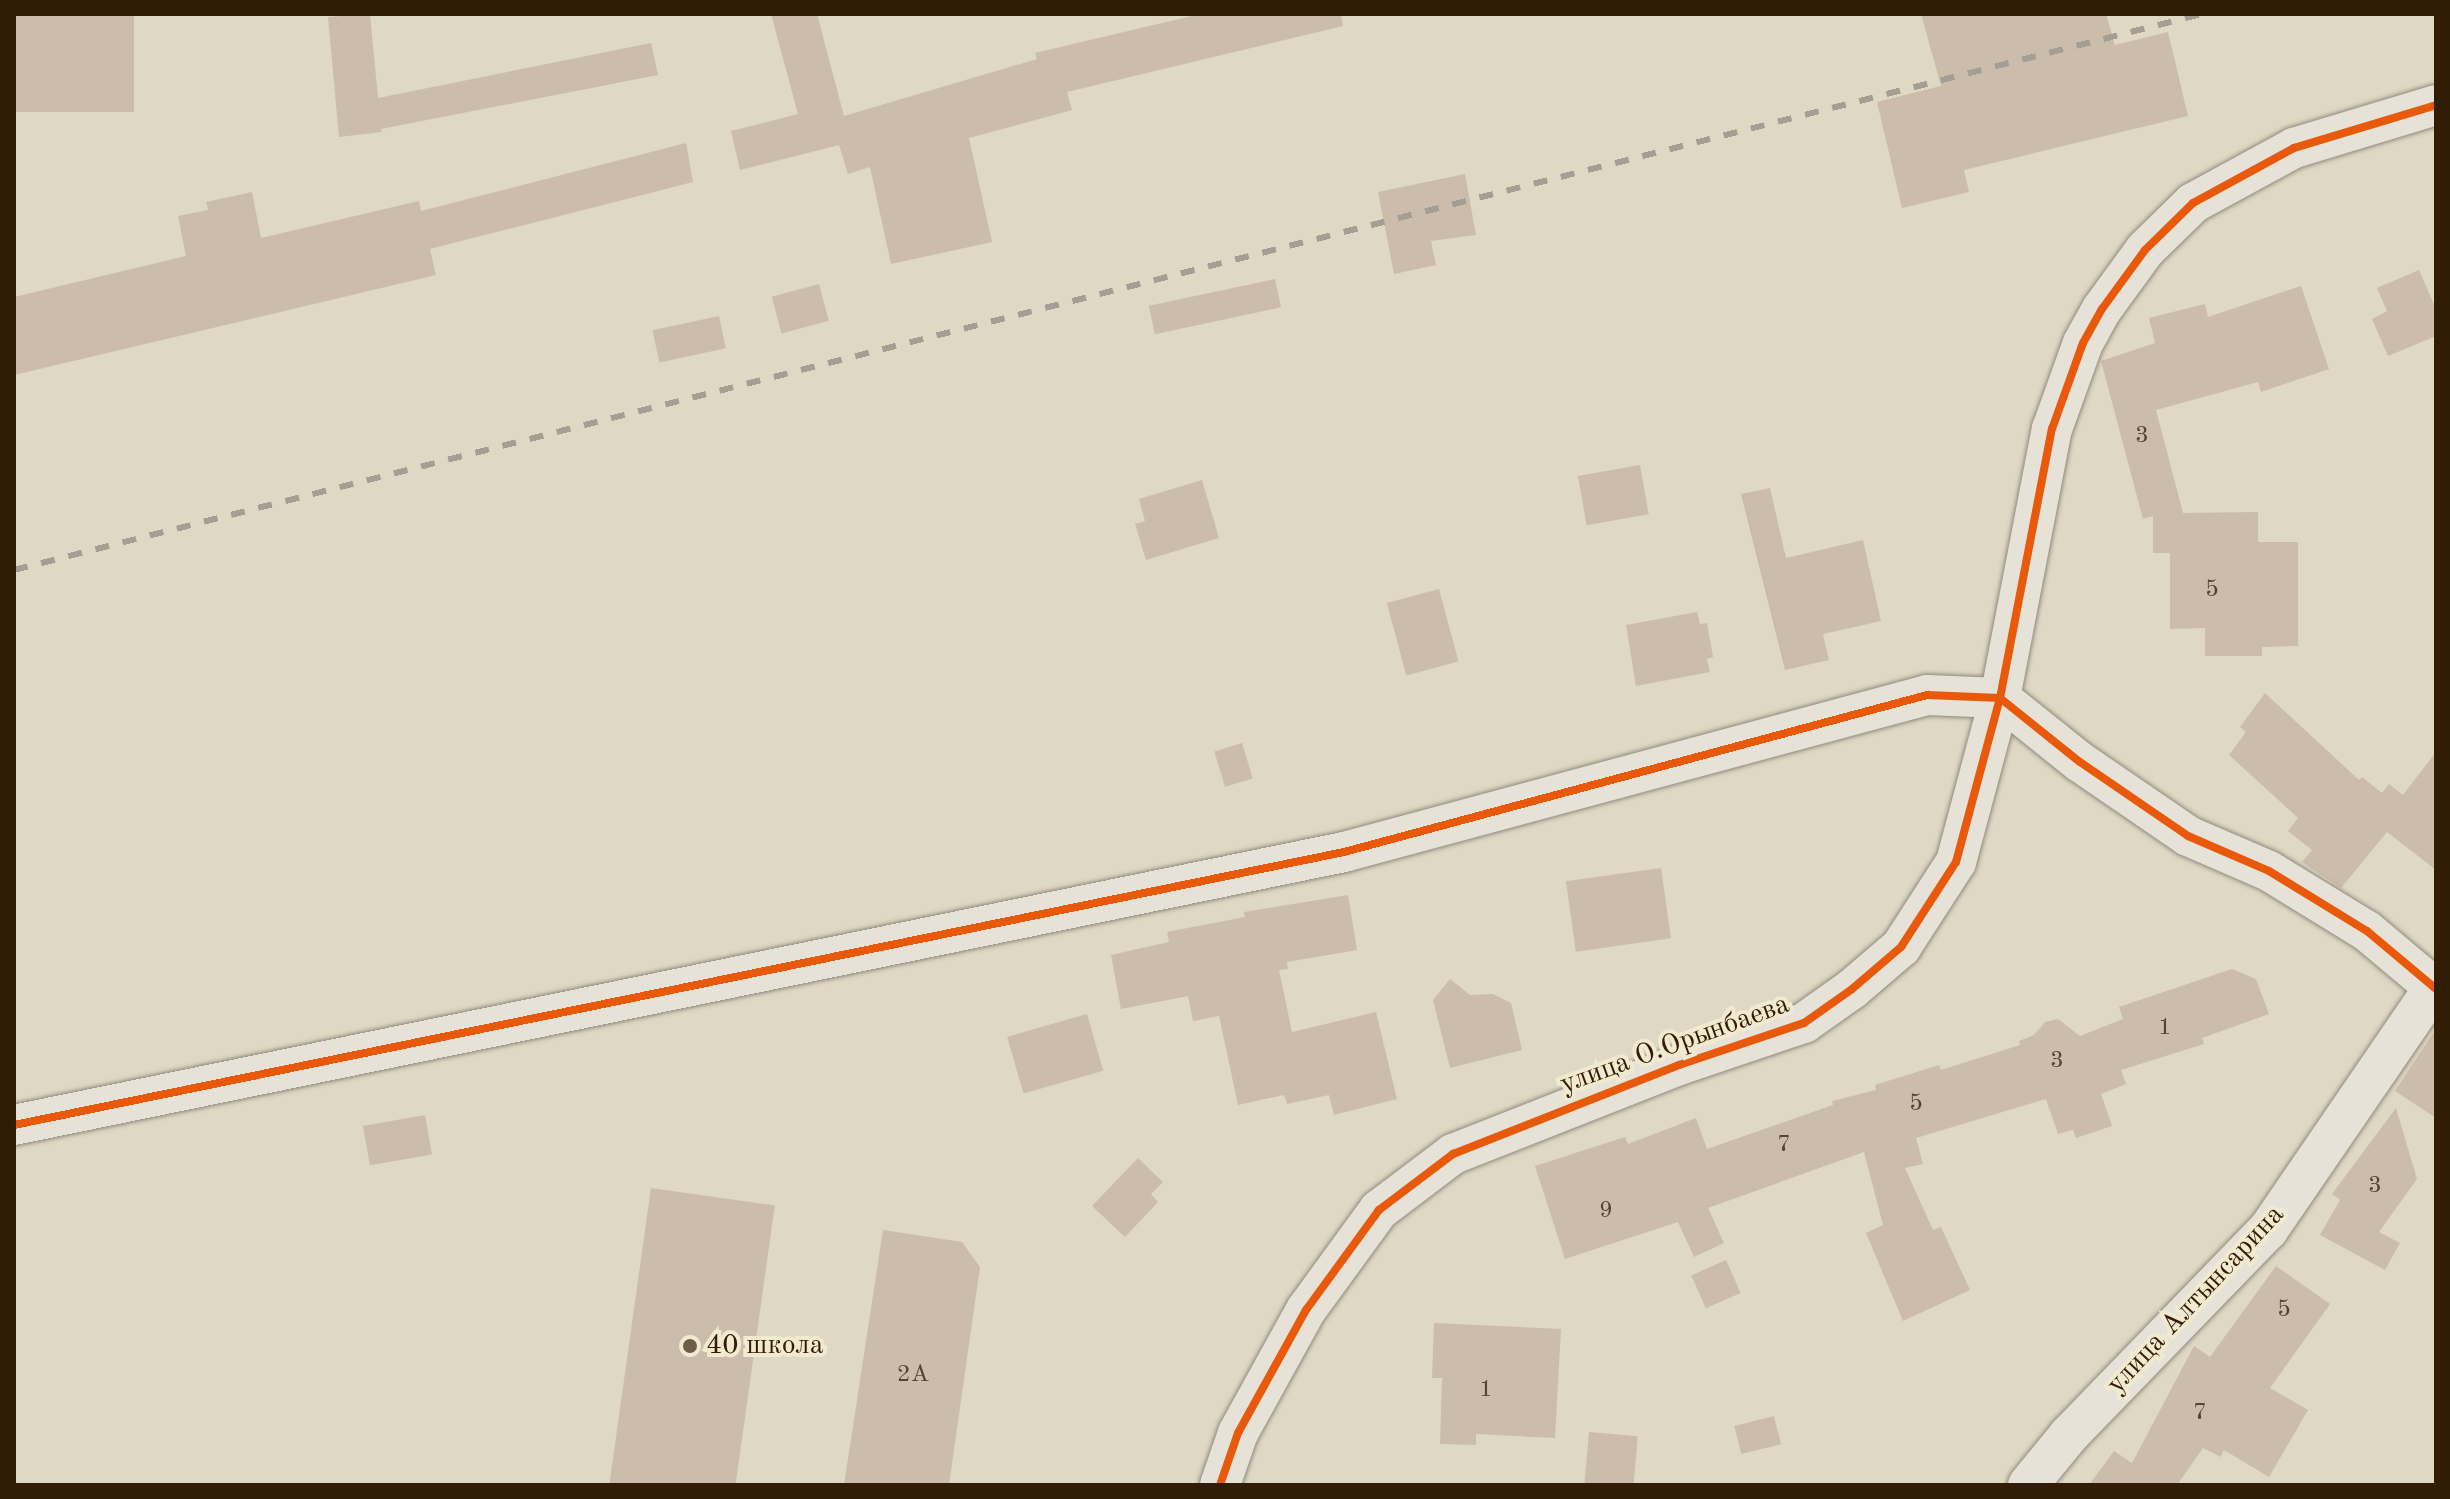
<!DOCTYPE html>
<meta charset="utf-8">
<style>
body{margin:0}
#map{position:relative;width:2450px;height:1499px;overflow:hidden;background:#dfd8c4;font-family:"Old Standard TT",serif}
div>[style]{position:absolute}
.building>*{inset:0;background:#cbbcac;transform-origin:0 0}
.roads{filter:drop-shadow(0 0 2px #918a7c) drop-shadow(0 0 2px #918a7c)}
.minor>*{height:40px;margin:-20px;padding:0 20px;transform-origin:20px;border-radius:20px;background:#e6e2d8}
.rail>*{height:6px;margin-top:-3px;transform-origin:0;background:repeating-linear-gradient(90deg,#a49e94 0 14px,transparent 0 28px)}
.cycleway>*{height:8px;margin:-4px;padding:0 4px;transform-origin:4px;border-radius:4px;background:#e8590c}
.dots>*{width:22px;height:22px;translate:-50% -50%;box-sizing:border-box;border:4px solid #f2e9d1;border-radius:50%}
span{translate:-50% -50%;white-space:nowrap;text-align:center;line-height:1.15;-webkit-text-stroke:8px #f2e9d1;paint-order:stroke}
.number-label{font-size:24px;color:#584430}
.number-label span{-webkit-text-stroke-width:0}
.street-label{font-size:28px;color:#311c06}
.poi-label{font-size:28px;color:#311c06}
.left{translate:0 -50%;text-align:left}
.frame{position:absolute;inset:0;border:16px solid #311c06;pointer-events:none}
</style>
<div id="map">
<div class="building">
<i style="left:14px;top:14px;width:120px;height:98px"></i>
<i style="clip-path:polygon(370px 14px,378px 98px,651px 43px,658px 75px,381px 129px,382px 132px,339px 137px,328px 17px)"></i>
<i style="clip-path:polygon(771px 14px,817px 14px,844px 116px,1037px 59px,1035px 53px,1200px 14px,1341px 14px,1343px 26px,1067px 92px,1072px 110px,969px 138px,992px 242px,891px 264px,870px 167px,848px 174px,839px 145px,740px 170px,731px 131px,798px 114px)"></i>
<i style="clip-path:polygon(1921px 14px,2106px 14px,2115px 45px,2168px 32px,2188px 116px,1964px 170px,1969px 192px,1902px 208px,1877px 102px,1941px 86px)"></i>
<i style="clip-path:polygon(686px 143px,693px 182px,430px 249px,436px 275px,14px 375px,14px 297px,186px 256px,178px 216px,208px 210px,206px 202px,252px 192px,261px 238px,419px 201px,421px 211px)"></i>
<i style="clip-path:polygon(1465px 174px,1476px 235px,1431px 241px,1436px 265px,1394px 274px,1378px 192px)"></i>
<i style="clip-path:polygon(2419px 270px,2436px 309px,2436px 336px,2388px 356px,2372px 319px,2387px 311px,2377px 288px)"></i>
<i style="left:1275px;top:279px;width:29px;height:129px;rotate:78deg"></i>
<i style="left:819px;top:284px;width:38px;height:49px;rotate:75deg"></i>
<i style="clip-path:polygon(2301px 286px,2329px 369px,2261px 392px,2258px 382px,2156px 410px,2183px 513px,2258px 512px,2258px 542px,2298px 542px,2298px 646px,2262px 647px,2262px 656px,2205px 656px,2205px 628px,2170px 629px,2170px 553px,2153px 553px,2153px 516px,2143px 519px,2101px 361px,2155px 343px,2149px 318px,2205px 304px,2208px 317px)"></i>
<i style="left:719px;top:316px;width:33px;height:68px;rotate:78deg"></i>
<i style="left:1640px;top:465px;width:50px;height:63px;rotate:80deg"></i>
<i style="clip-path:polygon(1202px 480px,1219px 538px,1146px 560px,1135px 524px,1145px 521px,1139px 499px)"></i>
<i style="clip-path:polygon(1770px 488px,1786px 558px,1863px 540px,1881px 621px,1823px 634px,1829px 660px,1785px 670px,1741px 494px)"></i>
<i style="left:1439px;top:589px;width:75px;height:54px;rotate:75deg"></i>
<i style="clip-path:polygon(1697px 612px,1700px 624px,1707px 623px,1713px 657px,1707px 659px,1710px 672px,1636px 686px,1626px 625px)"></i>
<i style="clip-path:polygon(2265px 693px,2359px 780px,2362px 777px,2382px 793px,2389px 784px,2403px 795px,2436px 752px,2436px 870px,2387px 832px,2341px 888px,2302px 862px,2312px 850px,2288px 831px,2298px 818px,2229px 755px,2246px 732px,2240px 727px)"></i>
<i style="left:1242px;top:743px;width:37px;height:29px;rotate:73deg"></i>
<i style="left:1661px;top:868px;width:71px;height:96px;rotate:82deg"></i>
<i style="clip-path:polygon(1348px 895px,1357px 950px,1287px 962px,1288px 969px,1279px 970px,1292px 1032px,1376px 1012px,1397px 1099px,1334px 1115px,1329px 1095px,1287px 1104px,1284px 1095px,1238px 1105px,1219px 1016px,1193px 1021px,1188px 996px,1121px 1009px,1111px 955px,1169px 942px,1167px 932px,1245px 917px,1244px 912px)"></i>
<i style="clip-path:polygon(2232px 969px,2256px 979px,2269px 1014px,2202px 1038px,2204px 1044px,2121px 1070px,2126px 1084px,2101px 1094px,2112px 1126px,2076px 1138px,2073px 1130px,2058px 1134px,2046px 1099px,1916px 1138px,1923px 1164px,1905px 1168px,1933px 1230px,1941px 1227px,1970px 1290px,1903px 1321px,1866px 1233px,1883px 1225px,1864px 1152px,1708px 1208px,1724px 1243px,1694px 1257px,1678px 1222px,1565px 1259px,1535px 1166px,1625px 1137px,1628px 1144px,1696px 1118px,1707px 1149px,1833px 1105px,1832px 1101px,1876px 1090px,1875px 1085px,1939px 1065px,1941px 1070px,2020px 1045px,2019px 1041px,2034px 1035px,2045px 1022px,2058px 1019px,2080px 1036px,2123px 1019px,2119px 1007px)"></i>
<i style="clip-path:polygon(1450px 979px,1470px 995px,1493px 994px,1511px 1003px,1522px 1050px,1450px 1068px,1433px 1000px)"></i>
<i style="left:1087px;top:1014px;width:59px;height:83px;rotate:74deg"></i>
<i style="clip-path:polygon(2436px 1029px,2436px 1118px,2395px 1091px)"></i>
<i style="clip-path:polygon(2396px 1108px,2417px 1179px,2379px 1232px,2400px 1243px,2385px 1270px,2320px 1235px,2340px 1200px,2332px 1194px)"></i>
<i style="left:425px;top:1115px;width:40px;height:63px;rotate:80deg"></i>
<i style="clip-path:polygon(1138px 1158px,1163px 1182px,1151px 1194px,1158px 1202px,1125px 1237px,1092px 1206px)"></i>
<i style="left:651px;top:1188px;width:125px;height:300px;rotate:8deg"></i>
<i style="clip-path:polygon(883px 1230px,962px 1242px,980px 1267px,949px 1485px,844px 1485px)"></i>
<i style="left:1726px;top:1260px;width:36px;height:38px;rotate:66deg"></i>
<i style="clip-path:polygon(2276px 1266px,2330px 1304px,2270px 1388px,2308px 1410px,2269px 1477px,2224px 1450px,2221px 1457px,2203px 1448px,2177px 1485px,2089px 1485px,2114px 1451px,2132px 1463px,2194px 1346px,2210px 1357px)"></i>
<i style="clip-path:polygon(1434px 1323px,1561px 1329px,1555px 1438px,1476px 1434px,1476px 1445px,1440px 1444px,1442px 1378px,1432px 1378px)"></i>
<i style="left:1774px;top:1416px;width:29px;height:41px;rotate:76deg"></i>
<i style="left:1589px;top:1432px;width:49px;height:53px;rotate:5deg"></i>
</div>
<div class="roads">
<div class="minor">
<i style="left:14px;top:1125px;width:1358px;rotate:-11.6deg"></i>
<i style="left:1344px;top:852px;width:604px;rotate:-15.07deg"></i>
<i style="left:1927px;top:695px;width:73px;rotate:2.4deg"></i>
<i style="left:2000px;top:698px;width:102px;rotate:38.7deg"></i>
<i style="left:2080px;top:762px;width:131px;rotate:34.4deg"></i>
<i style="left:2188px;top:836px;width:88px;rotate:23.4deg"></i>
<i style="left:2269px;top:871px;width:115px;rotate:31.5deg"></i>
<i style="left:2367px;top:931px;width:90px;rotate:40deg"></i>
<i style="left:1220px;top:1485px;width:55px;rotate:-70.9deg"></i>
<i style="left:1238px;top:1433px;width:141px;rotate:-61.1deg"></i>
<i style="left:1306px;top:1310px;width:124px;rotate:-53.9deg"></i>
<i style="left:1379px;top:1210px;width:93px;rotate:-37.1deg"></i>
<i style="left:1453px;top:1154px;width:243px;rotate:-21.5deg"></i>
<i style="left:1679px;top:1065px;width:132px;rotate:-18.6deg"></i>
<i style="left:1804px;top:1023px;width:59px;rotate:-35.3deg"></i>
<i style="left:1852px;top:989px;width:65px;rotate:-40.6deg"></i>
<i style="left:1901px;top:947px;width:101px;rotate:-57.1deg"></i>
<i style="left:1956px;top:862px;width:170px;rotate:-75deg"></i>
<i style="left:2000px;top:698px;width:274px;rotate:-79.1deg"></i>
<i style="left:2052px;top:429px;width:91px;rotate:-70.2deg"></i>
<i style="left:2083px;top:343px;width:39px;rotate:-61deg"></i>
<i style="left:2102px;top:309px;width:73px;rotate:-53.9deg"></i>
<i style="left:2145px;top:250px;width:67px;rotate:-44.4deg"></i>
<i style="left:2193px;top:203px;width:115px;rotate:-28.6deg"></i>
<i style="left:2294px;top:148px;width:148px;rotate:-16.8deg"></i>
<i style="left:2028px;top:1485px;width:65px;rotate:-50.6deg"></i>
<i style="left:2069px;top:1435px;width:286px;rotate:-45.9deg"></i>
<i style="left:2268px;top:1230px;width:293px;rotate:-55.6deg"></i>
</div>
</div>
<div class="rail">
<i style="left:14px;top:570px;width:2258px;rotate:-14.26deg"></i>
</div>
<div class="cycleway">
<i style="left:14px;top:1125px;width:1358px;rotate:-11.6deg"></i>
<i style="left:1344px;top:852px;width:604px;rotate:-15.07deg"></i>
<i style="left:1927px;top:695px;width:73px;rotate:2.4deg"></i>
<i style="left:2000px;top:698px;width:102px;rotate:38.7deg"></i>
<i style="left:2080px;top:762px;width:131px;rotate:34.4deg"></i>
<i style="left:2188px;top:836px;width:88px;rotate:23.4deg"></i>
<i style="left:2269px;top:871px;width:115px;rotate:31.5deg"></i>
<i style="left:2367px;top:931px;width:90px;rotate:40deg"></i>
<i style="left:1220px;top:1485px;width:55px;rotate:-70.9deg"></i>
<i style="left:1238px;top:1433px;width:141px;rotate:-61.1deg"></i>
<i style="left:1306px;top:1310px;width:124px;rotate:-53.9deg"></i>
<i style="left:1379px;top:1210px;width:93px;rotate:-37.1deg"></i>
<i style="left:1453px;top:1154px;width:243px;rotate:-21.5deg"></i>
<i style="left:1679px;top:1065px;width:132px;rotate:-18.6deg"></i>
<i style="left:1804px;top:1023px;width:59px;rotate:-35.3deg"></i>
<i style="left:1852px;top:989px;width:65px;rotate:-40.6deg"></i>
<i style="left:1901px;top:947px;width:101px;rotate:-57.1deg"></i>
<i style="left:1956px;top:862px;width:170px;rotate:-75deg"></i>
<i style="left:2000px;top:698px;width:274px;rotate:-79.1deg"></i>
<i style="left:2052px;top:429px;width:91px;rotate:-70.2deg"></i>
<i style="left:2083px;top:343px;width:39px;rotate:-61deg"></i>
<i style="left:2102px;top:309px;width:73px;rotate:-53.9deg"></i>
<i style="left:2145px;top:250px;width:67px;rotate:-44.4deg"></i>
<i style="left:2193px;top:203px;width:115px;rotate:-28.6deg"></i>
<i style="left:2294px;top:148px;width:148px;rotate:-16.8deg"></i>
</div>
<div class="dots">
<i style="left:690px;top:1346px;background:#6e5e48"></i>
</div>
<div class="number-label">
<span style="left:2142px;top:437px">3</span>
<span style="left:2212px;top:591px">5</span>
<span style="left:2165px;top:1029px">1</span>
<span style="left:2057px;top:1062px">3</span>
<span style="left:1916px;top:1105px">5</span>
<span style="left:1784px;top:1146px">7</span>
<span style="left:2375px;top:1187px">3</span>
<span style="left:1606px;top:1212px">9</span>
<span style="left:2284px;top:1311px">5</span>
<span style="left:913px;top:1376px">2А</span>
<span style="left:1486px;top:1391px">1</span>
<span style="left:2200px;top:1414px">7</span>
</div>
<div class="street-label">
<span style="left:1675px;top:1045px;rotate:-20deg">улица О.Орынбаева</span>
<span style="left:2196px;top:1300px;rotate:-47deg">улица Алтынсарина</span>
</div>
<div class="poi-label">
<span class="left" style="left:706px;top:1346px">40 школа</span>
</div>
<div class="frame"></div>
</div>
